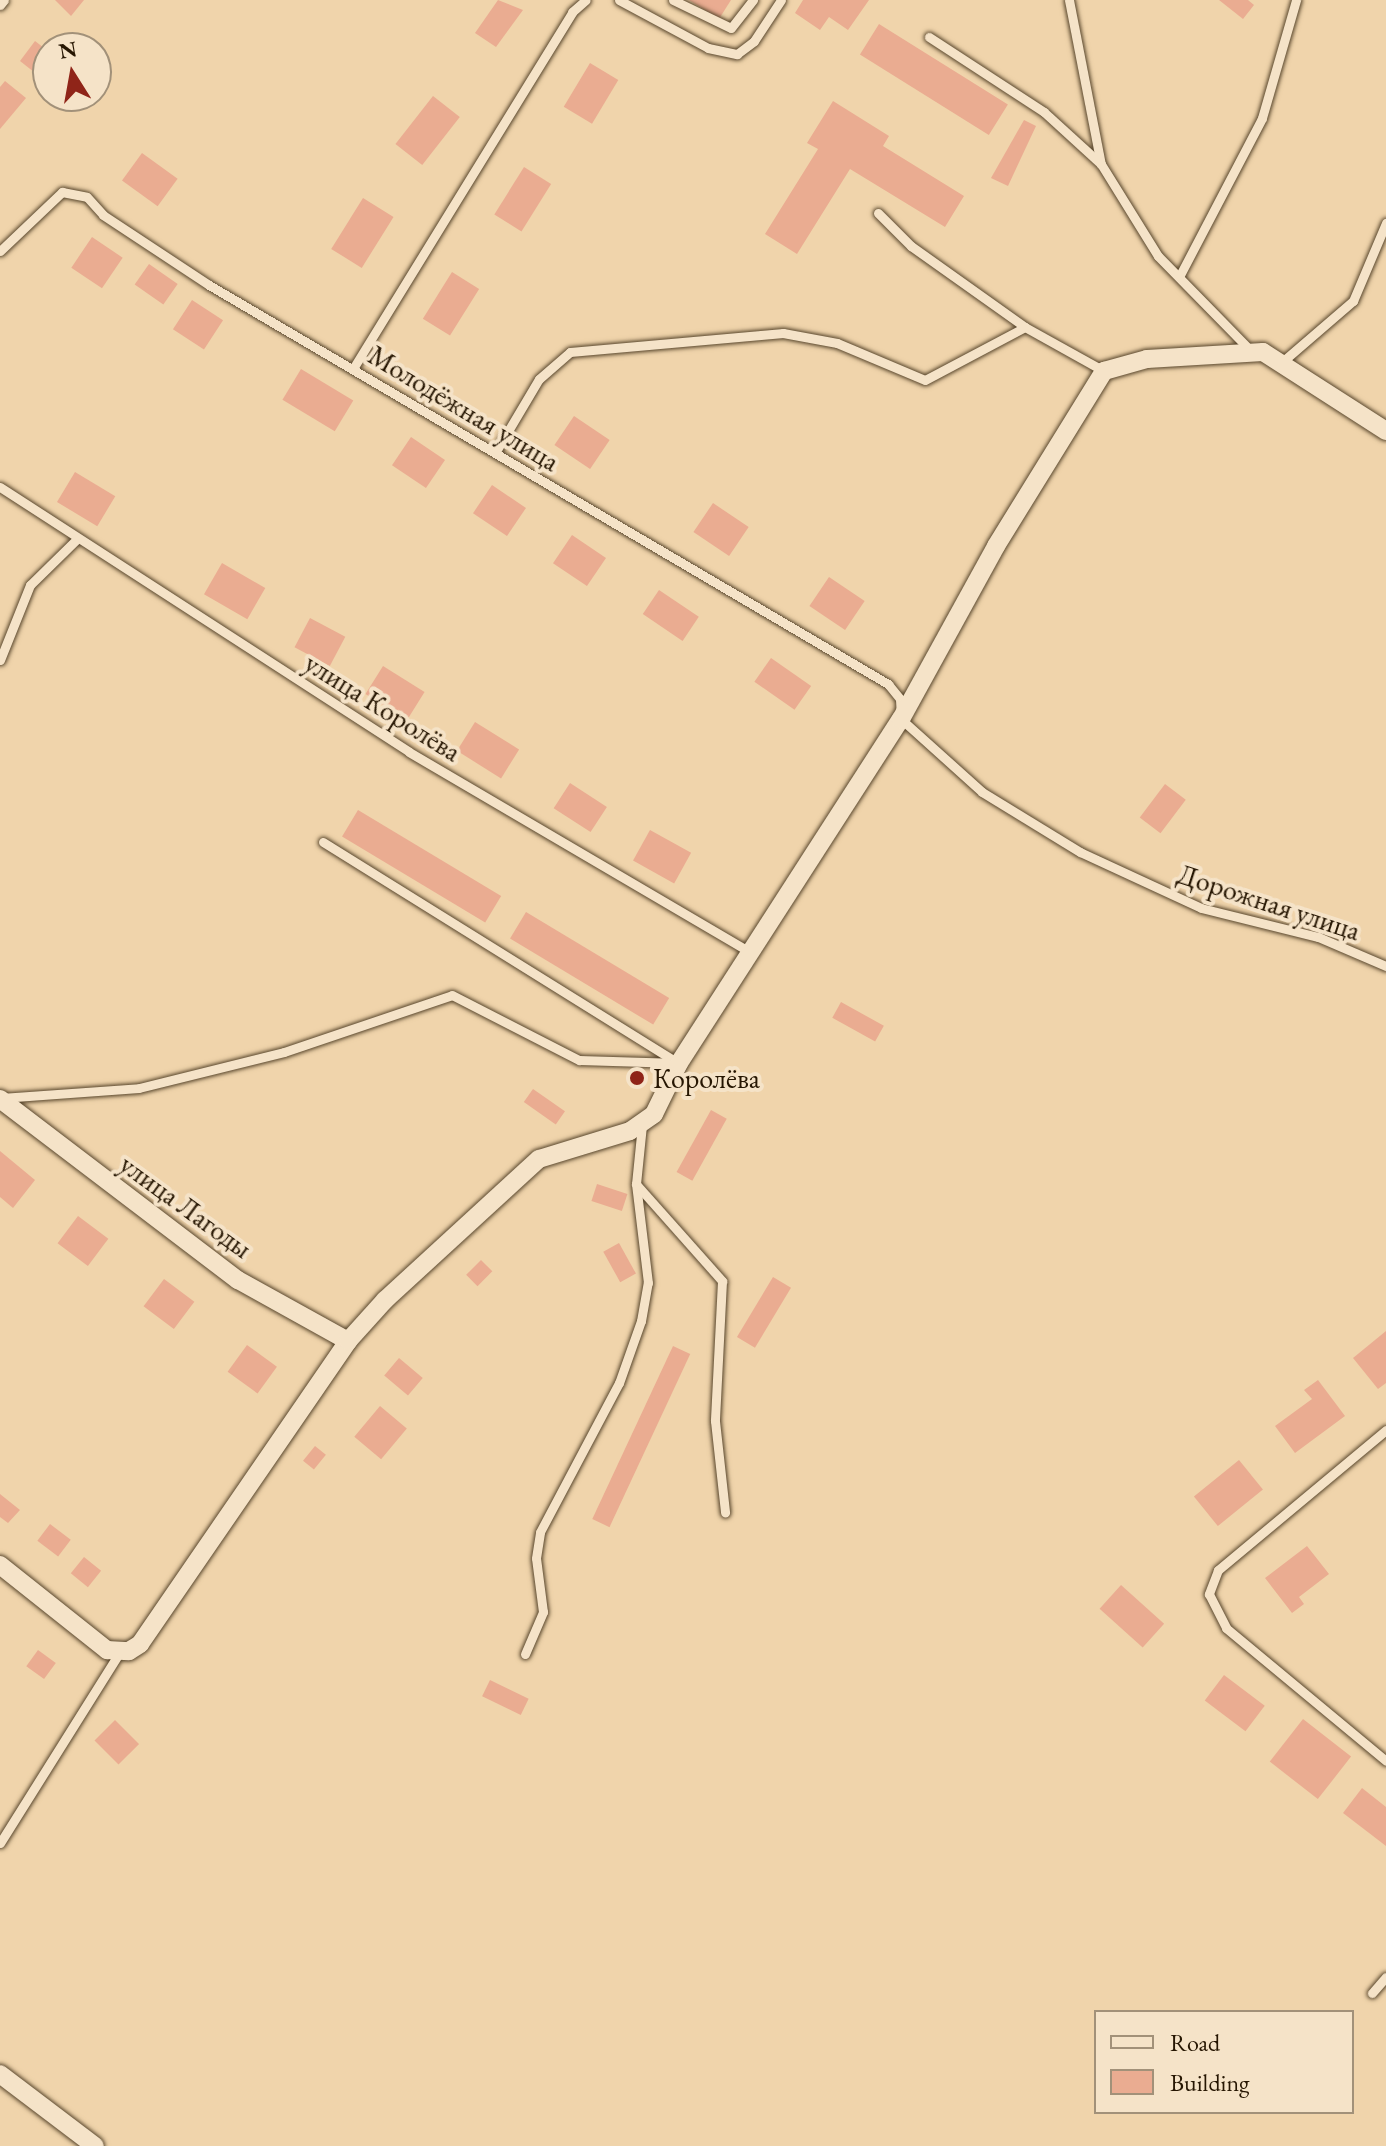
<!DOCTYPE html>
<meta charset="utf-8">
<style>
body{margin:0}
#map{position:relative;width:1386px;height:2146px;overflow:hidden;background:#f0d4ab;font-family:"EB Garamond",serif}
div>[style]{position:absolute}
.building>*{inset:0;background:#eaac91;transform-origin:0 0}
.roads{filter:drop-shadow(0 0 2px #58462c) drop-shadow(0 0 2px #58462c)}
.lane>*{height:9px;margin:-4.5px;padding:0 4.5px;transform-origin:4.5px;border-radius:4.5px;background:#f5e3c8}
.street>*{height:18px;margin:-9px;padding:0 9px;transform-origin:9px;border-radius:9px;background:#f5e3c8}
.dots>*{width:22px;height:22px;translate:-50% -50%;box-sizing:border-box;border:4px solid #f5e3c8;border-radius:50%}
span{translate:-50% -50%;white-space:nowrap;text-align:center;line-height:1.15;-webkit-text-stroke:8px #f5e3c8;paint-order:stroke}
.street-label{font-size:28px;color:#261602}
.poi-label{font-size:28px;color:#261602}
.left{translate:0 -50%;text-align:left}
.legend{position:absolute;left:1094px;top:2010px;width:260px;height:104px;box-sizing:border-box;background:#f5e3c8;border:2px solid #a29179;margin:0;padding:10px 14px;list-style:none;font-size:24px;color:#261602}
.legend li{display:flex;align-items:center;gap:16px;height:40px}
.legend b{width:40px;border:2px solid #a29179}
.north{position:absolute;left:32px;top:32px;width:80px;height:80px;box-sizing:border-box;background:#f5e3c8;border:2px solid #a29179;border-radius:50%;rotate:349deg;font-size:22px;font-weight:700;line-height:32px;text-align:center;color:#261602}
.north::after{content:'';display:block;margin:auto;width:28px;height:36px;background:#8f2418;clip-path:polygon(50% 0,100% 100%,50% 72%,0 100%)}
</style>
<div id="map">
<div class="building">
<i style="clip-path:polygon(55px 0,84px 0,71px 16px)"></i>
<i style="clip-path:polygon(498px 0,523px 10px,496px 47px,475px 33px)"></i>
<i style="clip-path:polygon(689px 0,731px 0,719px 19px)"></i>
<i style="clip-path:polygon(803px 0,869px 0,848px 30px,829px 17px,820px 30px,795px 13px)"></i>
<i style="clip-path:polygon(1219px 0,1248px 0,1254px 5px,1243px 19px)"></i>
<i style="left:879px;top:24px;width:152px;height:36px;rotate:32deg"></i>
<i style="clip-path:polygon(35px 41px,48px 51px,39px 76px,20px 61px)"></i>
<i style="left:590px;top:63px;width:33px;height:51px;rotate:31deg"></i>
<i style="clip-path:polygon(5px 81px,26px 98px,0 129px,0 87px)"></i>
<i style="left:433px;top:96px;width:34px;height:61px;rotate:38deg"></i>
<i style="clip-path:polygon(833px 101px,889px 136px,883px 146px,964px 196px,945px 227px,850px 169px,797px 254px,765px 234px,818px 149px,807px 143px)"></i>
<i style="clip-path:polygon(1024px 120px,1036px 126px,1008px 186px,991px 178px)"></i>
<i style="left:142px;top:153px;width:44px;height:34px;rotate:36deg"></i>
<i style="left:524px;top:167px;width:32px;height:56px;rotate:32deg"></i>
<i style="left:363px;top:198px;width:36px;height:60px;rotate:32deg"></i>
<i style="left:92px;top:237px;width:37px;height:37px;rotate:34deg"></i>
<i style="left:149px;top:264px;width:35px;height:25px;rotate:35deg"></i>
<i style="left:452px;top:272px;width:32px;height:55px;rotate:32deg"></i>
<i style="left:192px;top:300px;width:37px;height:35px;rotate:33deg"></i>
<i style="left:301px;top:369px;width:61px;height:36px;rotate:31deg"></i>
<i style="left:574px;top:416px;width:43px;height:35px;rotate:34deg"></i>
<i style="left:411px;top:437px;width:41px;height:34px;rotate:34deg"></i>
<i style="left:75px;top:472px;width:47px;height:35px;rotate:31deg"></i>
<i style="left:492px;top:485px;width:41px;height:34px;rotate:34deg"></i>
<i style="left:713px;top:503px;width:43px;height:35px;rotate:34deg"></i>
<i style="left:572px;top:535px;width:41px;height:34px;rotate:34deg"></i>
<i style="left:222px;top:563px;width:50px;height:36px;rotate:30deg"></i>
<i style="left:829px;top:577px;width:43px;height:35px;rotate:34deg"></i>
<i style="left:659px;top:590px;width:48px;height:29px;rotate:34deg"></i>
<i style="left:310px;top:618px;width:40px;height:33px;rotate:28deg"></i>
<i style="left:771px;top:658px;width:49px;height:29px;rotate:35deg"></i>
<i style="left:383px;top:666px;width:49px;height:33px;rotate:32deg"></i>
<i style="left:475px;top:722px;width:52px;height:34px;rotate:32deg"></i>
<i style="left:570px;top:783px;width:44px;height:30px;rotate:33deg"></i>
<i style="left:1165px;top:784px;width:26px;height:42px;rotate:37deg"></i>
<i style="left:358px;top:810px;width:167px;height:31px;rotate:31deg"></i>
<i style="left:650px;top:830px;width:47px;height:35px;rotate:29deg"></i>
<i style="left:526px;top:912px;width:167px;height:31px;rotate:31deg"></i>
<i style="left:841px;top:1002px;width:49px;height:18px;rotate:29deg"></i>
<i style="left:533px;top:1089px;width:39px;height:16px;rotate:35deg"></i>
<i style="left:711px;top:1110px;width:18px;height:71px;rotate:29deg"></i>
<i style="clip-path:polygon(0 1151px,35px 1180px,13px 1208px,0 1197px)"></i>
<i style="left:597px;top:1184px;width:32px;height:18px;rotate:18deg"></i>
<i style="left:78px;top:1216px;width:38px;height:34px;rotate:37deg"></i>
<i style="left:619px;top:1243px;width:35px;height:18px;rotate:61deg"></i>
<i style="left:481px;top:1260px;width:16px;height:21px;rotate:45deg"></i>
<i style="left:773px;top:1277px;width:21px;height:70px;rotate:31deg"></i>
<i style="left:164px;top:1279px;width:38px;height:34px;rotate:37deg"></i>
<i style="clip-path:polygon(1386px 1331px,1386px 1383px,1378px 1389px,1353px 1358px)"></i>
<i style="left:247px;top:1345px;width:37px;height:33px;rotate:36deg"></i>
<i style="left:673px;top:1346px;width:19px;height:191px;rotate:25deg"></i>
<i style="left:399px;top:1358px;width:31px;height:23px;rotate:40deg"></i>
<i style="clip-path:polygon(1318px 1380px,1345px 1416px,1295px 1453px,1275px 1426px,1312px 1399px,1304px 1390px)"></i>
<i style="left:380px;top:1406px;width:35px;height:40px;rotate:40deg"></i>
<i style="left:315px;top:1446px;width:14px;height:19px;rotate:39deg"></i>
<i style="left:1239px;top:1460px;width:38px;height:58px;rotate:51deg"></i>
<i style="clip-path:polygon(0 1494px,20px 1510px,8px 1523px,0 1517px)"></i>
<i style="left:50px;top:1524px;width:26px;height:21px;rotate:37deg"></i>
<i style="clip-path:polygon(1307px 1546px,1329px 1574px,1299px 1597px,1304px 1604px,1292px 1613px,1265px 1578px)"></i>
<i style="left:84px;top:1557px;width:22px;height:21px;rotate:39deg"></i>
<i style="left:1121px;top:1585px;width:58px;height:32px;rotate:42deg"></i>
<i style="left:38px;top:1650px;width:22px;height:20px;rotate:36deg"></i>
<i style="left:1224px;top:1675px;width:51px;height:32px;rotate:37deg"></i>
<i style="left:490px;top:1680px;width:43px;height:18px;rotate:26deg"></i>
<i style="left:1303px;top:1719px;width:61px;height:54px;rotate:38deg"></i>
<i style="left:115px;top:1720px;width:34px;height:29px;rotate:45deg"></i>
<i style="clip-path:polygon(1362px 1788px,1386px 1807px,1386px 1846px,1343px 1813px)"></i>
</div>
<div class="roads">
<div class="lane">
<i style="left:619px;top:0;width:101px;rotate:28.3deg"></i>
<i style="left:708px;top:48px;width:30px;rotate:12deg"></i>
<i style="left:737px;top:54px;width:21px;rotate:-37deg"></i>
<i style="left:754px;top:41px;width:49px;rotate:-56.6deg"></i>
<i style="left:673px;top:0;width:64px;rotate:25.8deg"></i>
<i style="left:731px;top:28px;width:36px;rotate:-52deg"></i>
<i style="left:1069px;top:0;width:167px;rotate:79deg"></i>
<i style="left:0;top:5px;width:6px;rotate:-51deg"></i>
<i style="left:929px;top:37px;width:137px;rotate:33.1deg"></i>
<i style="left:1044px;top:112px;width:77px;rotate:42.4deg"></i>
<i style="left:1101px;top:164px;width:108px;rotate:58.2deg"></i>
<i style="left:1158px;top:256px;width:130px;rotate:45.6deg"></i>
<i style="left:878px;top:213px;width:47px;rotate:45deg"></i>
<i style="left:911px;top:246px;width:140px;rotate:35.4deg"></i>
<i style="left:1025px;top:327px;width:90px;rotate:29.1deg"></i>
<i style="left:0;top:251px;width:86px;rotate:-43.6deg"></i>
<i style="left:62px;top:192px;width:25px;rotate:11deg"></i>
<i style="left:87px;top:197px;width:24px;rotate:48deg"></i>
<i style="left:103px;top:215px;width:127px;rotate:33.4deg"></i>
<i style="left:209px;top:285px;width:788px;rotate:30.44deg"></i>
<i style="left:888px;top:684px;width:19px;rotate:51deg"></i>
<i style="left:900px;top:699px;width:20px;rotate:87deg"></i>
<i style="left:901px;top:719px;width:109px;rotate:42deg"></i>
<i style="left:982px;top:792px;width:115px;rotate:31.5deg"></i>
<i style="left:1080px;top:852px;width:133px;rotate:24.8deg"></i>
<i style="left:1201px;top:908px;width:121px;rotate:13.9deg"></i>
<i style="left:1318px;top:937px;width:74px;rotate:23.1deg"></i>
<i style="left:1179px;top:277px;width:179px;rotate:-62.4deg"></i>
<i style="left:1262px;top:118px;width:123px;rotate:-73.9deg"></i>
<i style="left:1282px;top:362px;width:94px;rotate:-40.7deg"></i>
<i style="left:1353px;top:301px;width:85px;rotate:-67.1deg"></i>
<i style="left:354px;top:367px;width:417px;rotate:-58.4deg"></i>
<i style="left:572px;top:12px;width:18px;rotate:-41deg"></i>
<i style="left:495px;top:453px;width:86px;rotate:-59.3deg"></i>
<i style="left:539px;top:379px;width:41px;rotate:-41.1deg"></i>
<i style="left:570px;top:352px;width:214px;rotate:-5.1deg"></i>
<i style="left:783px;top:333px;width:55px;rotate:10.5deg"></i>
<i style="left:837px;top:343px;width:95px;rotate:22.8deg"></i>
<i style="left:925px;top:380px;width:113px;rotate:-27.9deg"></i>
<i style="left:0;top:487px;width:487px;rotate:32.9deg"></i>
<i style="left:409px;top:752px;width:395px;rotate:30.4deg"></i>
<i style="left:0;top:660px;width:81px;rotate:-68.2deg"></i>
<i style="left:30px;top:585px;width:66px;rotate:-44.4deg"></i>
<i style="left:323px;top:842px;width:416px;rotate:31.9deg"></i>
<i style="left:1px;top:1098px;width:138px;rotate:-4.1deg"></i>
<i style="left:139px;top:1088px;width:149px;rotate:-13.9deg"></i>
<i style="left:284px;top:1052px;width:177px;rotate:-18.7deg"></i>
<i style="left:452px;top:995px;width:143px;rotate:27.1deg"></i>
<i style="left:579px;top:1060px;width:100px;rotate:1.7deg"></i>
<i style="left:636px;top:1184px;width:130px;rotate:48.4deg"></i>
<i style="left:722px;top:1281px;width:140px;rotate:92.9deg"></i>
<i style="left:715px;top:1421px;width:92px;rotate:83.7deg"></i>
<i style="left:1386px;top:1430px;width:219px;rotate:140.2deg"></i>
<i style="left:1218px;top:1570px;width:26px;rotate:111deg"></i>
<i style="left:1209px;top:1594px;width:38px;rotate:63deg"></i>
<i style="left:1226px;top:1628px;width:208px;rotate:39.7deg"></i>
<i style="left:525px;top:1654px;width:46px;rotate:-66.8deg"></i>
<i style="left:543px;top:1612px;width:54px;rotate:-97.4deg"></i>
<i style="left:536px;top:1558px;width:26px;rotate:-81deg"></i>
<i style="left:540px;top:1532px;width:169px;rotate:-62.1deg"></i>
<i style="left:619px;top:1383px;width:66px;rotate:-70.5deg"></i>
<i style="left:641px;top:1321px;width:39px;rotate:-80deg"></i>
<i style="left:648px;top:1283px;width:100px;rotate:-96.9deg"></i>
<i style="left:636px;top:1184px;width:59px;rotate:-84.2deg"></i>
<i style="left:0;top:1843px;width:224px;rotate:-57.9deg"></i>
<i style="left:1372px;top:1993px;width:21px;rotate:-49deg"></i>
</div>
<div class="street">
<i style="left:0;top:1099px;width:299px;rotate:37.3deg"></i>
<i style="left:238px;top:1280px;width:126px;rotate:29deg"></i>
<i style="left:0;top:1565px;width:137px;rotate:38.5deg"></i>
<i style="left:107px;top:1650px;width:22px;rotate:3deg"></i>
<i style="left:129px;top:1651px;width:13px;rotate:-32deg"></i>
<i style="left:140px;top:1644px;width:368px;rotate:-55.5deg"></i>
<i style="left:348px;top:1341px;width:55px;rotate:-47.9deg"></i>
<i style="left:385px;top:1300px;width:209px;rotate:-42.5deg"></i>
<i style="left:539px;top:1159px;width:95px;rotate:-17.1deg"></i>
<i style="left:630px;top:1131px;width:29px;rotate:-35deg"></i>
<i style="left:654px;top:1114px;width:57px;rotate:-63.9deg"></i>
<i style="left:679px;top:1063px;width:409px;rotate:-57.2deg"></i>
<i style="left:901px;top:719px;width:197px;rotate:-61.2deg"></i>
<i style="left:996px;top:546px;width:206px;rotate:-58.3deg"></i>
<i style="left:1104px;top:371px;width:45px;rotate:-15.6deg"></i>
<i style="left:1147px;top:359px;width:116px;rotate:-3.5deg"></i>
<i style="left:1263px;top:352px;width:146px;rotate:32.7deg"></i>
<i style="left:0;top:2074px;width:119px;rotate:37.2deg"></i>
</div>
</div>
<div class="dots">
<i style="left:637px;top:1078px;background:#8f2418"></i>
</div>
<div class="street-label">
<span style="left:464px;top:408px;rotate:31deg">Молодёжная улица</span>
<span style="left:383px;top:707px;rotate:32deg">улица Королёва</span>
<span style="left:1269px;top:902px;rotate:18deg">Дорожная улица</span>
<span style="left:186px;top:1206px;rotate:36deg">улица Лагоды</span>
</div>
<div class="poi-label">
<span class="left" style="left:653px;top:1078px">Королёва</span>
</div>
<ul class="legend">
<li><b style="height:10px;background:#f5e3c8"></b>Road</li>
<li><b style="height:22px;background:#eaac91"></b>Building</li>
</ul>
<div class="north">N</div>
</div>
